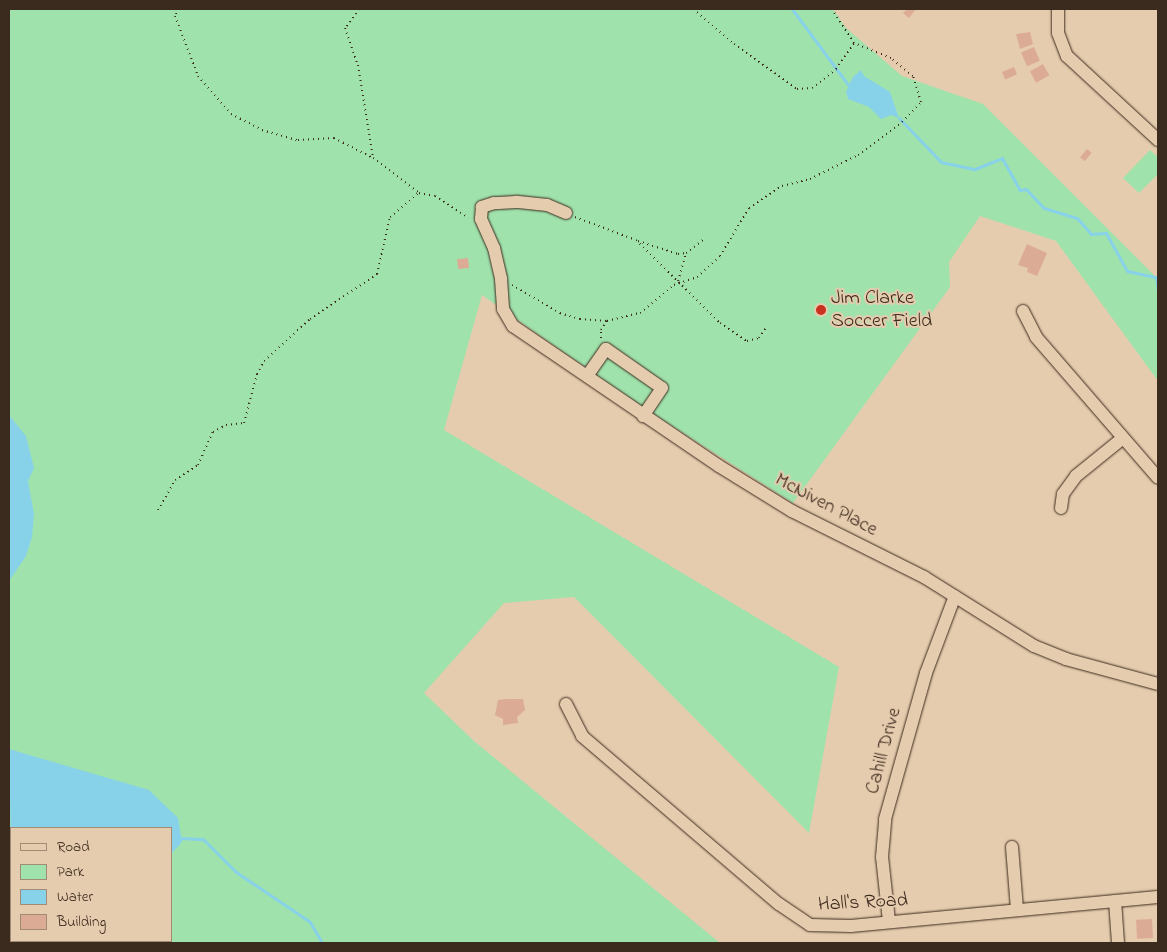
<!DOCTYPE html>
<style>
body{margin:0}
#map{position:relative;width:1167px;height:952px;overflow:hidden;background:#e6ccae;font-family:"Indie Flower",sans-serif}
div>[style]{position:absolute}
.green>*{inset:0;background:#a0e2ac}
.water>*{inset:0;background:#88d2e9}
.stream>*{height:3px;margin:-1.5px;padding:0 1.5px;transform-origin:1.5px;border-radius:1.5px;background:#88d2e9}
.building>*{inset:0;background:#dcab96;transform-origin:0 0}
.path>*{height:2px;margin-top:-1px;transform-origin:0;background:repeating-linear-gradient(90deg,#3b2a1e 0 1px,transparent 0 5px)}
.roads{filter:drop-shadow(0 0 1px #3b2a1e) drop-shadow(0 0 1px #3b2a1e)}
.minor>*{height:12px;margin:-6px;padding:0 6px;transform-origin:6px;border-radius:6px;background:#e6ccae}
.dots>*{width:14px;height:14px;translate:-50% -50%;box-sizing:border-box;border:2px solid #e6ccae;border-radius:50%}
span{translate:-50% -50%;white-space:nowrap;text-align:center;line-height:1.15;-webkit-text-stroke:4px #e6ccae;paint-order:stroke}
.poi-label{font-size:20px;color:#3b2a1e}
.left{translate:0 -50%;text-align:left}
.street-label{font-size:20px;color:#3b2a1e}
.frame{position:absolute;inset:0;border:10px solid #3b2a1e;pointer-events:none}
.legend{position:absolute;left:10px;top:827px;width:162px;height:115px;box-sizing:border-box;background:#e6ccae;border:1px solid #a28b74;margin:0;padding:6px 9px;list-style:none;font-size:15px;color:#3b2a1e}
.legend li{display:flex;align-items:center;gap:10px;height:25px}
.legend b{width:25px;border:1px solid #a28b74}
</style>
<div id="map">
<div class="green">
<i style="clip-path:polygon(evenodd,9px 9px,833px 9px,846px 28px,902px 76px,983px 104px,1158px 279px,1158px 381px,1056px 241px,980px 216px,949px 262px,950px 287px,793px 503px,639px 405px,482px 295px,444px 430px,839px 667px,809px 833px,574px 597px,504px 603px,424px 693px,474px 741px,720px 943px,9px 943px,9px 9px,11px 828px,171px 828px,171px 941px,11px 941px,11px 828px)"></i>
<i style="clip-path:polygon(1150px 150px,1158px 157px,1158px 174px,1139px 193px,1123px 178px)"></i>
</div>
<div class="water">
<i style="clip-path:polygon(861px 70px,864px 76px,890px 92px,899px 118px,891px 115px,881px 119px,869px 107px,848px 99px,846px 92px,853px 77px)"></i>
<i style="clip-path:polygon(9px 415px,26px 436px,34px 468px,28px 481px,34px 514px,32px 537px,26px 556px,9px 581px)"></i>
<i style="clip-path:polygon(9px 749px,149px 790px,178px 818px,182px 842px,171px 854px,171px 828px,11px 828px,11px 843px)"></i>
</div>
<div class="stream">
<i style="left:792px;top:9px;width:96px;rotate:53.5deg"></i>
<i style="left:899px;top:118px;width:61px;rotate:46.3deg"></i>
<i style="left:941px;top:162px;width:35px;rotate:12deg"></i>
<i style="left:975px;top:169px;width:29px;rotate:-22deg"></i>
<i style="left:1002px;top:158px;width:37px;rotate:61deg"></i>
<i style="left:1020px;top:190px;width:6px;rotate:-9deg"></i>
<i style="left:1026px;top:189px;width:26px;rotate:47deg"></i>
<i style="left:1044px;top:208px;width:34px;rotate:17deg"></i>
<i style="left:1077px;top:218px;width:21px;rotate:49deg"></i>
<i style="left:1091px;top:234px;width:15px;rotate:-4deg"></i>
<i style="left:1106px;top:233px;width:43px;rotate:61.1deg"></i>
<i style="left:1127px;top:271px;width:30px;rotate:12deg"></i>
<i style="left:1156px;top:277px;width:14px;rotate:82deg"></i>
<i style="left:181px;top:838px;width:22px;rotate:3deg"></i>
<i style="left:203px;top:839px;width:47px;rotate:45deg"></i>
<i style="left:236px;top:872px;width:89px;rotate:34deg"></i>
<i style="left:310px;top:922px;width:24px;rotate:60deg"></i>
</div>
<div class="building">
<i style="clip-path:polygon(907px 9px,916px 9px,909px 18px,903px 13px)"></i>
<i style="clip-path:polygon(1030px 32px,1033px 44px,1020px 49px,1016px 34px)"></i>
<i style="left:1034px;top:47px;width:15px;height:14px;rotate:67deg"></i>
<i style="left:1043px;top:64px;width:13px;height:15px;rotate:61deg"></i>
<i style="left:1014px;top:67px;width:8px;height:13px;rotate:67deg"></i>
<i style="left:1087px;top:149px;width:6px;height:11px;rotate:39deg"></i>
<i style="clip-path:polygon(1027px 244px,1047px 253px,1037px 276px,1027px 272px,1028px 268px,1018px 265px)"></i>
<i style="left:468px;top:258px;width:10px;height:11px;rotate:84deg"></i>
<i style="clip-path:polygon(506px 699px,523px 699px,525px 710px,517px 717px,518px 723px,503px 725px,503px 719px,495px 715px,498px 700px)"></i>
<i style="left:1152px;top:919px;width:19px;height:16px;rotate:87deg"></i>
</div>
<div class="path">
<i style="left:179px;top:9px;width:8px;rotate:120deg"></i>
<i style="left:175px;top:16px;width:64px;rotate:69deg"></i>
<i style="left:198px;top:76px;width:50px;rotate:49deg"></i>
<i style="left:231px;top:114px;width:35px;rotate:27deg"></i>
<i style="left:262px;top:130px;width:37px;rotate:16deg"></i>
<i style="left:298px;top:140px;width:36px;rotate:-3deg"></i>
<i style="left:334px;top:138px;width:44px;rotate:27.1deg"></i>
<i style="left:359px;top:9px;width:24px;rotate:126deg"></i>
<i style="left:345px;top:28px;width:39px;rotate:71deg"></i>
<i style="left:358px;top:65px;width:94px;rotate:80.8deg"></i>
<i style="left:373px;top:158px;width:58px;rotate:37.3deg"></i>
<i style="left:419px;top:193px;width:16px;rotate:11deg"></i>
<i style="left:435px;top:196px;width:40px;rotate:32.9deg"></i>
<i style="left:693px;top:9px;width:54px;rotate:40.5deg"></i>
<i style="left:734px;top:44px;width:77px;rotate:35.5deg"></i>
<i style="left:797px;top:89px;width:15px;rotate:-4deg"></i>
<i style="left:812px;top:88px;width:31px;rotate:-38deg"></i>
<i style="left:836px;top:69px;width:32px;rotate:-55deg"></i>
<i style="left:854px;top:43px;width:40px;rotate:-122.9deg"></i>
<i style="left:575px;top:217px;width:65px;rotate:20.7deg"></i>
<i style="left:636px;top:240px;width:118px;rotate:44.7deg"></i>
<i style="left:720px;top:323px;width:32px;rotate:34deg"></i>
<i style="left:747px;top:341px;width:12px;rotate:-14deg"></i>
<i style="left:759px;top:338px;width:12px;rotate:-55deg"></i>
<i style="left:638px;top:241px;width:42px;rotate:18deg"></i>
<i style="left:678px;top:254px;width:8px;rotate:-7deg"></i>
<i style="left:686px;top:253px;width:23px;rotate:-38deg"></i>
<i style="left:678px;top:281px;width:29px;rotate:-74deg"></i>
<i style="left:512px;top:285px;width:56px;rotate:30.3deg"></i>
<i style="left:560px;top:313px;width:21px;rotate:17deg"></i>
<i style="left:580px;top:319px;width:27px;rotate:4deg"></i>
<i style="left:607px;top:321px;width:34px;rotate:-14deg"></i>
<i style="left:640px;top:313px;width:44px;rotate:-39.5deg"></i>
<i style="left:674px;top:285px;width:24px;rotate:-19deg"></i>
<i style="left:697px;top:277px;width:31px;rotate:-42deg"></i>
<i style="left:720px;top:256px;width:56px;rotate:-58.9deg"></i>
<i style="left:749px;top:208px;width:40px;rotate:-34deg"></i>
<i style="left:782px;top:186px;width:29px;rotate:-14deg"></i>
<i style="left:810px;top:179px;width:54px;rotate:-26.6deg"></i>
<i style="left:858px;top:155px;width:55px;rotate:-36.9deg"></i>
<i style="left:902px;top:122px;width:28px;rotate:-46deg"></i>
<i style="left:921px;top:102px;width:27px;rotate:-107deg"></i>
<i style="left:913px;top:76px;width:28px;rotate:-141deg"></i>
<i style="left:891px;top:58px;width:40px;rotate:-158deg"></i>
<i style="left:601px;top:338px;width:8px;rotate:-90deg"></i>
<i style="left:601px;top:330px;width:11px;rotate:-56deg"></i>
<i style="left:158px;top:510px;width:34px;rotate:-60deg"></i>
<i style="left:175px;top:480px;width:27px;rotate:-33deg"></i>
<i style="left:198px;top:465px;width:36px;rotate:-66deg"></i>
<i style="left:213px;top:432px;width:15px;rotate:-28deg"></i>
<i style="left:226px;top:425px;width:18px;rotate:-6deg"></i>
<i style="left:244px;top:423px;width:51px;rotate:-75.1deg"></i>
<i style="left:257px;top:374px;width:15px;rotate:-62deg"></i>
<i style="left:264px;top:361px;width:62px;rotate:-42.4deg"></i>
<i style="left:310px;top:319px;width:81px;rotate:-33.9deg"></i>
<i style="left:377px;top:274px;width:58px;rotate:-77.2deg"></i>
<i style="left:390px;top:217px;width:38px;rotate:-40deg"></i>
</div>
<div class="roads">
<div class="minor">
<i style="left:1058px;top:9px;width:24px;rotate:90deg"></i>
<i style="left:1058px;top:33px;width:25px;rotate:69deg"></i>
<i style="left:1067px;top:56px;width:124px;rotate:42.7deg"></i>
<i style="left:566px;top:213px;width:21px;rotate:-157deg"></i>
<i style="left:547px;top:205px;width:31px;rotate:-174deg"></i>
<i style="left:516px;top:202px;width:22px;rotate:177deg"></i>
<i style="left:494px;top:203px;width:13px;rotate:162deg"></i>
<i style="left:482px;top:207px;width:12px;rotate:95deg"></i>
<i style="left:481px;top:219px;width:32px;rotate:66deg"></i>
<i style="left:494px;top:248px;width:32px;rotate:77deg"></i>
<i style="left:501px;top:279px;width:30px;rotate:86deg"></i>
<i style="left:503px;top:309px;width:20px;rotate:60deg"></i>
<i style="left:513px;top:326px;width:249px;rotate:34.2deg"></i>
<i style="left:719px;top:466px;width:86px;rotate:31.7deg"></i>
<i style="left:792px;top:511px;width:148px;rotate:26.6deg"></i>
<i style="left:924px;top:577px;width:130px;rotate:32.1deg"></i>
<i style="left:1034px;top:646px;width:35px;rotate:22deg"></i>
<i style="left:1066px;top:659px;width:95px;rotate:15.2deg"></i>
<i style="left:1023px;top:311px;width:29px;rotate:63deg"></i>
<i style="left:1036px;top:337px;width:186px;rotate:49.1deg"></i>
<i style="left:587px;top:376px;width:33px;rotate:-55deg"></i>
<i style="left:606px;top:349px;width:68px;rotate:34.9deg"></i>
<i style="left:662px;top:388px;width:34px;rotate:124deg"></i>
<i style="left:1061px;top:508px;width:14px;rotate:-82deg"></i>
<i style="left:1063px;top:494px;width:22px;rotate:-54deg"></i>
<i style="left:1076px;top:476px;width:60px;rotate:-39deg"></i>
<i style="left:566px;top:704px;width:36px;rotate:63deg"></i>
<i style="left:582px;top:736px;width:259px;rotate:40.5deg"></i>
<i style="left:779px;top:904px;width:37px;rotate:34deg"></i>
<i style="left:810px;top:925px;width:41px;rotate:1.4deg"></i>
<i style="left:851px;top:926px;width:308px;rotate:-5.4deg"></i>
<i style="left:1012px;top:847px;width:62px;rotate:85.4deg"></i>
<i style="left:1115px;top:901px;width:42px;rotate:85.9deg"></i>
<i style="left:889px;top:921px;width:64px;rotate:-96.2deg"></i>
<i style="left:882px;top:857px;width:38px;rotate:-85deg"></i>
<i style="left:885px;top:819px;width:152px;rotate:-74.3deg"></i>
<i style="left:926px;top:673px;width:82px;rotate:-69.4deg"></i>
</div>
</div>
<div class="dots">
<i style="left:821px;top:310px;background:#c8321e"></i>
</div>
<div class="poi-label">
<span class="left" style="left:831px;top:310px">Jim Clarke<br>Soccer Field</span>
</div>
<div class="street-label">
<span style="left:826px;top:505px;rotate:28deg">McNiven Place</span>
<span style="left:884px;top:751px;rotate:-75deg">Cahill Drive</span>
<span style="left:863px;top:903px;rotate:-3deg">Hall's Road</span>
</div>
<div class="frame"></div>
<ul class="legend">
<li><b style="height:6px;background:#e6ccae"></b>Road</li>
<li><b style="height:14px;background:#a0e2ac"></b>Park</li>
<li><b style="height:14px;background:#88d2e9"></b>Water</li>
<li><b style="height:14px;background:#dcab96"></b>Building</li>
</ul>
</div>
